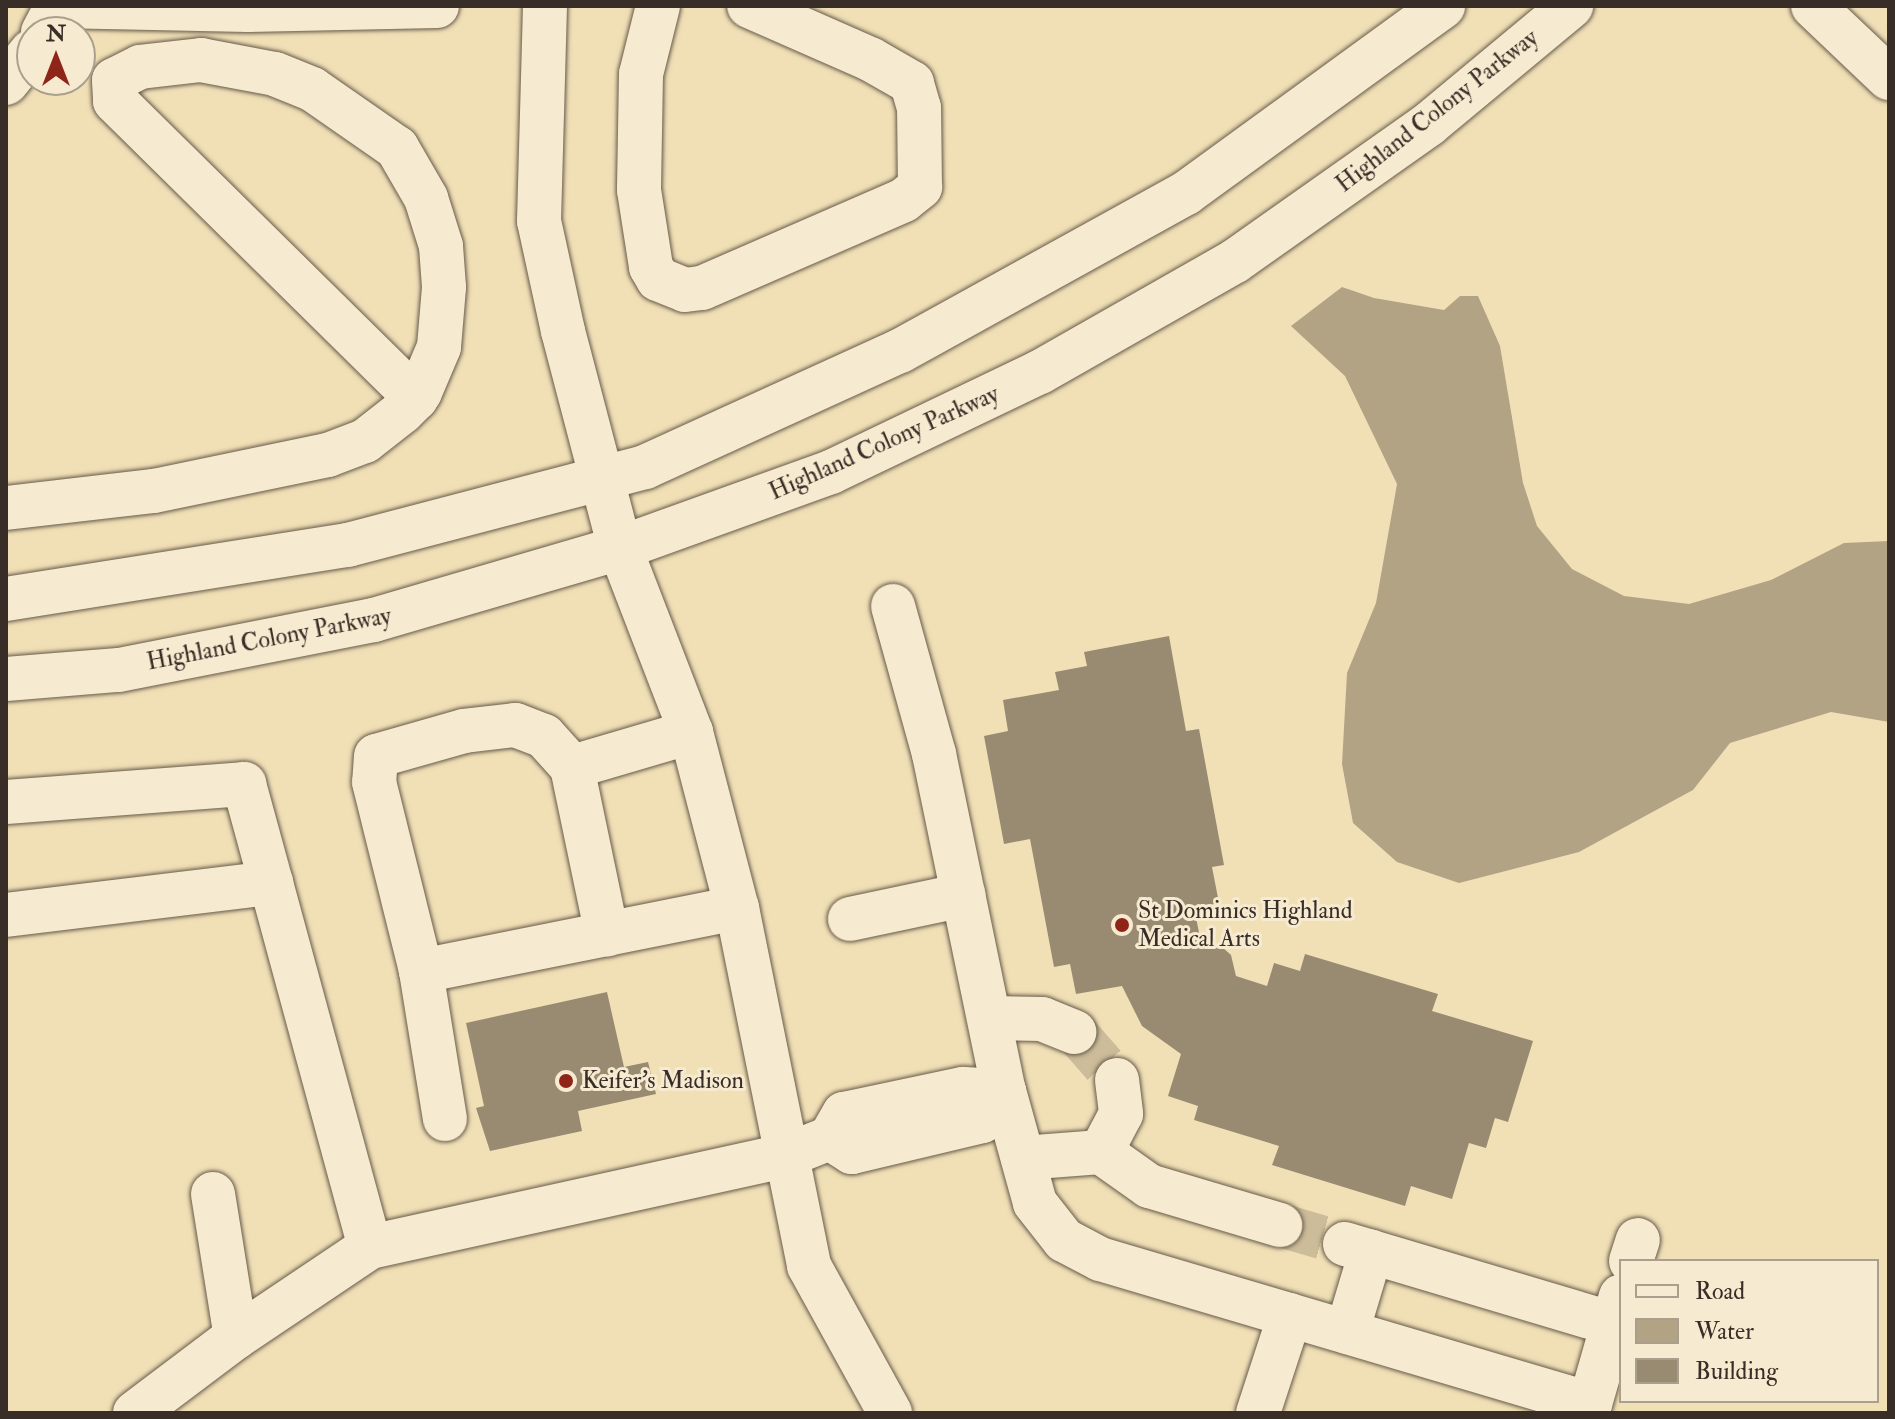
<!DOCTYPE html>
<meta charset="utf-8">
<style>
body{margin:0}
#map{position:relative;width:1895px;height:1419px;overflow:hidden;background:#f1e0b6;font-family:"IM FELL Double Pica",serif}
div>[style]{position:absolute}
.water>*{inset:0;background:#b2a385}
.building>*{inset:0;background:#998b71}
.minor-tunnel>*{height:44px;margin-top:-22px;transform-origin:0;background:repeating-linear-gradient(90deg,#ccbc99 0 44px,transparent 0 66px)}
.roads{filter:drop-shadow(0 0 2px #675a4b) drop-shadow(0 0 2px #675a4b)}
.minor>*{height:44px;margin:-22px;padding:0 22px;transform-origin:22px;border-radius:22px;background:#f6ebd0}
.dots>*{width:22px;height:22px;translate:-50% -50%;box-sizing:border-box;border:4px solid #f6ebd0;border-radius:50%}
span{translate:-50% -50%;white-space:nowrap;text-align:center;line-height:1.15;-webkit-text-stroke:6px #f6ebd0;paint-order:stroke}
.street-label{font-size:24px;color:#392e27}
.poi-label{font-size:24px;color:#392e27}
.left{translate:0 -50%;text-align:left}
.frame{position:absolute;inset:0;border:8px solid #392e27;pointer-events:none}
.legend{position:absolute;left:1619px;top:1259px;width:260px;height:144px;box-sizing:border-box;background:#f6ebd0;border:2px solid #aa9f8c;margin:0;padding:10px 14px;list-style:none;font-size:24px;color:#392e27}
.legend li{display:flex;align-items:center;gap:16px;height:40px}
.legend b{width:40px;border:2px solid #aa9f8c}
.north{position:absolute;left:16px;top:16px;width:80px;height:80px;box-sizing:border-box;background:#f6ebd0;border:2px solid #aa9f8c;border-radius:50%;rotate:0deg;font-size:22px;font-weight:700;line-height:32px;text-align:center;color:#392e27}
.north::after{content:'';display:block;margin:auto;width:28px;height:36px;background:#8f2418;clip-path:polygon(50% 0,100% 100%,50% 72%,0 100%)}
</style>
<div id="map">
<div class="water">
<i style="clip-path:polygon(1342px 287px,1374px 298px,1444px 310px,1460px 296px,1478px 296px,1500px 346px,1523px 483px,1537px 526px,1572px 569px,1624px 596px,1689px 604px,1771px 580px,1844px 543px,1889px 541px,1889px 722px,1831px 712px,1730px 743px,1693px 790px,1579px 852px,1459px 883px,1397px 862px,1353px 823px,1342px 764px,1347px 673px,1376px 603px,1397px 484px,1345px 376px,1291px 326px)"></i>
</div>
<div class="building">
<i style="clip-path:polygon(1169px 636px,1186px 731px,1199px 729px,1224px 865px,1212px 867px,1219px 903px,1194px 908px,1201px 942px,1222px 947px,1231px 955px,1236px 976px,1267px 986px,1274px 963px,1300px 971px,1305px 954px,1438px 994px,1432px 1011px,1533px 1041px,1508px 1122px,1495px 1118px,1486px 1148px,1469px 1143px,1452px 1199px,1411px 1186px,1405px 1206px,1272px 1165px,1279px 1146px,1194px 1120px,1198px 1106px,1168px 1096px,1181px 1054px,1142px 1026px,1122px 986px,1076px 994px,1070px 964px,1054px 967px,1030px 839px,1004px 844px,984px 736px,1008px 731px,1003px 700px,1059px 690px,1055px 672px,1087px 666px,1084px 652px)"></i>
<i style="clip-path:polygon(607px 992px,624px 1067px,648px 1062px,656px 1094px,578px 1111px,582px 1131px,490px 1151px,476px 1108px,484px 1106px,466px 1023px)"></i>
</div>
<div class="minor-tunnel">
<i style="left:1075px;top:1032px;width:64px;rotate:48.8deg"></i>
<i style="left:1280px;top:1225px;width:68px;rotate:16.3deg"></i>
</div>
<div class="roads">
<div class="minor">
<i style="left:545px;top:6px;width:215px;rotate:91.6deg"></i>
<i style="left:539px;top:221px;width:113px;rotate:77.7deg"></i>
<i style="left:563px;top:331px;width:224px;rotate:75.3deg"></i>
<i style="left:620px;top:548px;width:197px;rotate:68.9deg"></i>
<i style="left:691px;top:732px;width:182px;rotate:75.4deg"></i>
<i style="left:737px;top:908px;width:365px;rotate:78.6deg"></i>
<i style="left:809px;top:1266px;width:168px;rotate:61.1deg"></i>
<i style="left:658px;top:6px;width:70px;rotate:104deg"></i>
<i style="left:641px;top:74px;width:116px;rotate:91deg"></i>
<i style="left:639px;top:190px;width:78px;rotate:81.1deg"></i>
<i style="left:651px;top:267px;width:14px;rotate:60deg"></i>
<i style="left:658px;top:279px;width:29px;rotate:22deg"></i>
<i style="left:685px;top:290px;width:17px;rotate:-7deg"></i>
<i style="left:702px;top:288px;width:220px;rotate:-23.5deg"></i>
<i style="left:904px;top:200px;width:21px;rotate:-39deg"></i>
<i style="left:920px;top:187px;width:79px;rotate:-90.7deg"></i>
<i style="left:919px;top:108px;width:26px;rotate:-106deg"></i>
<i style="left:912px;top:83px;width:48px;rotate:-150.3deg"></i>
<i style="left:870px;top:59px;width:132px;rotate:-156.3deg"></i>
<i style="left:1813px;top:6px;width:105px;rotate:43.5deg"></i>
<i style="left:43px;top:32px;width:30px;rotate:-62deg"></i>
<i style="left:57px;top:6px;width:191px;rotate:1.2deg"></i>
<i style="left:248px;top:10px;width:189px;rotate:-1.2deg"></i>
<i style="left:6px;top:83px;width:41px;rotate:-50.9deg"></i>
<i style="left:6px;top:508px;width:149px;rotate:-6.6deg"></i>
<i style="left:154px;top:491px;width:178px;rotate:-11.7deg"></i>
<i style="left:328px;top:455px;width:40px;rotate:-21deg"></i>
<i style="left:365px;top:441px;width:47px;rotate:-38.1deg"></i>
<i style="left:402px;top:412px;width:20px;rotate:-45deg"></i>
<i style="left:416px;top:398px;width:7px;rotate:-56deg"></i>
<i style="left:420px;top:392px;width:49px;rotate:-67.1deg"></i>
<i style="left:439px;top:347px;width:60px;rotate:-85.2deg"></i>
<i style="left:444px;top:287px;width:41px;rotate:-94.2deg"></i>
<i style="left:441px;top:246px;width:50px;rotate:-107.4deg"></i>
<i style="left:426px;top:198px;width:58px;rotate:-120.1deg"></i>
<i style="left:397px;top:148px;width:103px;rotate:-145.2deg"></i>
<i style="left:312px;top:89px;width:40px;rotate:-158deg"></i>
<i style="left:275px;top:74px;width:75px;rotate:-169.3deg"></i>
<i style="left:201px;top:60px;width:61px;rotate:173.5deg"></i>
<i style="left:140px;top:67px;width:29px;rotate:153deg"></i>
<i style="left:114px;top:80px;width:21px;rotate:87deg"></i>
<i style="left:115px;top:101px;width:423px;rotate:44.6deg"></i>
<i style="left:6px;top:599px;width:346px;rotate:-9deg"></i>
<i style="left:348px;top:545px;width:307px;rotate:-14.7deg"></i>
<i style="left:645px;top:467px;width:280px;rotate:-24.5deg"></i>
<i style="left:900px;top:351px;width:327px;rotate:-28.9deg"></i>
<i style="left:1186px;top:193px;width:318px;rotate:-36deg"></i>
<i style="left:893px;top:606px;width:154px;rotate:74.5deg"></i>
<i style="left:934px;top:754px;width:344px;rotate:78.3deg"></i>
<i style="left:1004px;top:1091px;width:116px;rotate:74.5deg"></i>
<i style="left:1035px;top:1203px;width:47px;rotate:51.9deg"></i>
<i style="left:1064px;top:1240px;width:41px;rotate:27.8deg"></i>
<i style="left:1100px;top:1259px;width:511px;rotate:16.48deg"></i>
<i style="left:1590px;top:1404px;width:112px;rotate:-74deg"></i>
<i style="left:6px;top:679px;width:113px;rotate:-4.6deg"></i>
<i style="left:119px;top:670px;width:260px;rotate:-11.1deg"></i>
<i style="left:374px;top:620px;width:256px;rotate:-16.3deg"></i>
<i style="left:620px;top:548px;width:224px;rotate:-19.8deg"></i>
<i style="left:831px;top:472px;width:232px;rotate:-25.6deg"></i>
<i style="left:1040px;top:372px;width:224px;rotate:-29.6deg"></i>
<i style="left:1235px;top:261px;width:237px;rotate:-35.2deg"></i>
<i style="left:1429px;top:124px;width:185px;rotate:-39.7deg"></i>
<i style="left:691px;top:732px;width:124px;rotate:163.6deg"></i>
<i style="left:572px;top:767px;width:42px;rotate:-132.1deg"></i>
<i style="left:544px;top:736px;width:31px;rotate:-159deg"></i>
<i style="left:515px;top:725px;width:51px;rotate:173.3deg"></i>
<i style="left:464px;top:731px;width:91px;rotate:164.1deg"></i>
<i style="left:376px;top:756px;width:26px;rotate:94deg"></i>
<i style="left:374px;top:782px;width:195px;rotate:76deg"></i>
<i style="left:421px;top:971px;width:322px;rotate:-11.3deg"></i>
<i style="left:572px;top:767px;width:171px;rotate:78.2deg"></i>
<i style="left:6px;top:802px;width:239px;rotate:-4.3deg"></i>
<i style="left:244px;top:784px;width:103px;rotate:74.7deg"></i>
<i style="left:6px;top:915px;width:267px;rotate:-6.9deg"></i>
<i style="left:271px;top:883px;width:377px;rotate:74.8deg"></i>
<i style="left:370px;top:1247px;width:425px;rotate:-12.4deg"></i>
<i style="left:785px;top:1156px;width:48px;rotate:-21.8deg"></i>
<i style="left:850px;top:919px;width:116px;rotate:-11.9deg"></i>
<i style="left:421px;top:971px;width:150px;rotate:80.8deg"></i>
<i style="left:990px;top:1018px;width:52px;rotate:1.1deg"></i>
<i style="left:1042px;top:1019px;width:35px;rotate:22deg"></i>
<i style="left:1117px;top:1080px;width:34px;rotate:83deg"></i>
<i style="left:1121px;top:1114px;width:43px;rotate:117.8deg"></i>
<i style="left:1101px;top:1152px;width:59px;rotate:35.3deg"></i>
<i style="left:1149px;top:1186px;width:137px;rotate:16.6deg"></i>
<i style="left:963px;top:1089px;width:41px;rotate:2.8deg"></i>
<i style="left:1004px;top:1091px;width:37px;rotate:126deg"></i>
<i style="left:982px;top:1121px;width:134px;rotate:166.6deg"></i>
<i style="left:852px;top:1152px;width:26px;rotate:-148deg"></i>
<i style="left:830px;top:1138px;width:28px;rotate:-60deg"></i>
<i style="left:844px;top:1114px;width:122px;rotate:-11.9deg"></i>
<i style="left:1023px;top:1158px;width:78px;rotate:-4.4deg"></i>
<i style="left:213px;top:1194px;width:145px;rotate:80.9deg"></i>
<i style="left:1345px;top:1244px;width:280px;rotate:16.6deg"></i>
<i style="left:1631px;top:1261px;width:22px;rotate:-72deg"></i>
<i style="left:1347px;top:1332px;width:84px;rotate:-73.3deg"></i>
<i style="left:135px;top:1413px;width:126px;rotate:-37deg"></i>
<i style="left:236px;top:1337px;width:161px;rotate:-33.9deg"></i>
<i style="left:1258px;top:1413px;width:103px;rotate:-71.9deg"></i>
</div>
</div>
<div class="dots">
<i style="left:1122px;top:925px;background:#8f2418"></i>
<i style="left:566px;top:1081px;background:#8f2418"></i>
</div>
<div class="street-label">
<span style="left:1437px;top:111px;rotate:-38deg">Highland Colony Parkway</span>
<span style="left:884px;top:443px;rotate:-24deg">Highland Colony Parkway</span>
<span style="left:269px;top:639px;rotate:-11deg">Highland Colony Parkway</span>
</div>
<div class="poi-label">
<span class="left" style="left:1138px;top:925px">St Dominics Highland<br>Medical Arts</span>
<span class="left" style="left:582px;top:1081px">Keifer’s Madison</span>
</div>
<div class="frame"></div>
<ul class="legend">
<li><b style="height:10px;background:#f6ebd0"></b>Road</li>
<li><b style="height:22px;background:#b2a385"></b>Water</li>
<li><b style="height:22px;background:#998b71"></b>Building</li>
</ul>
<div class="north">N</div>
</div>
